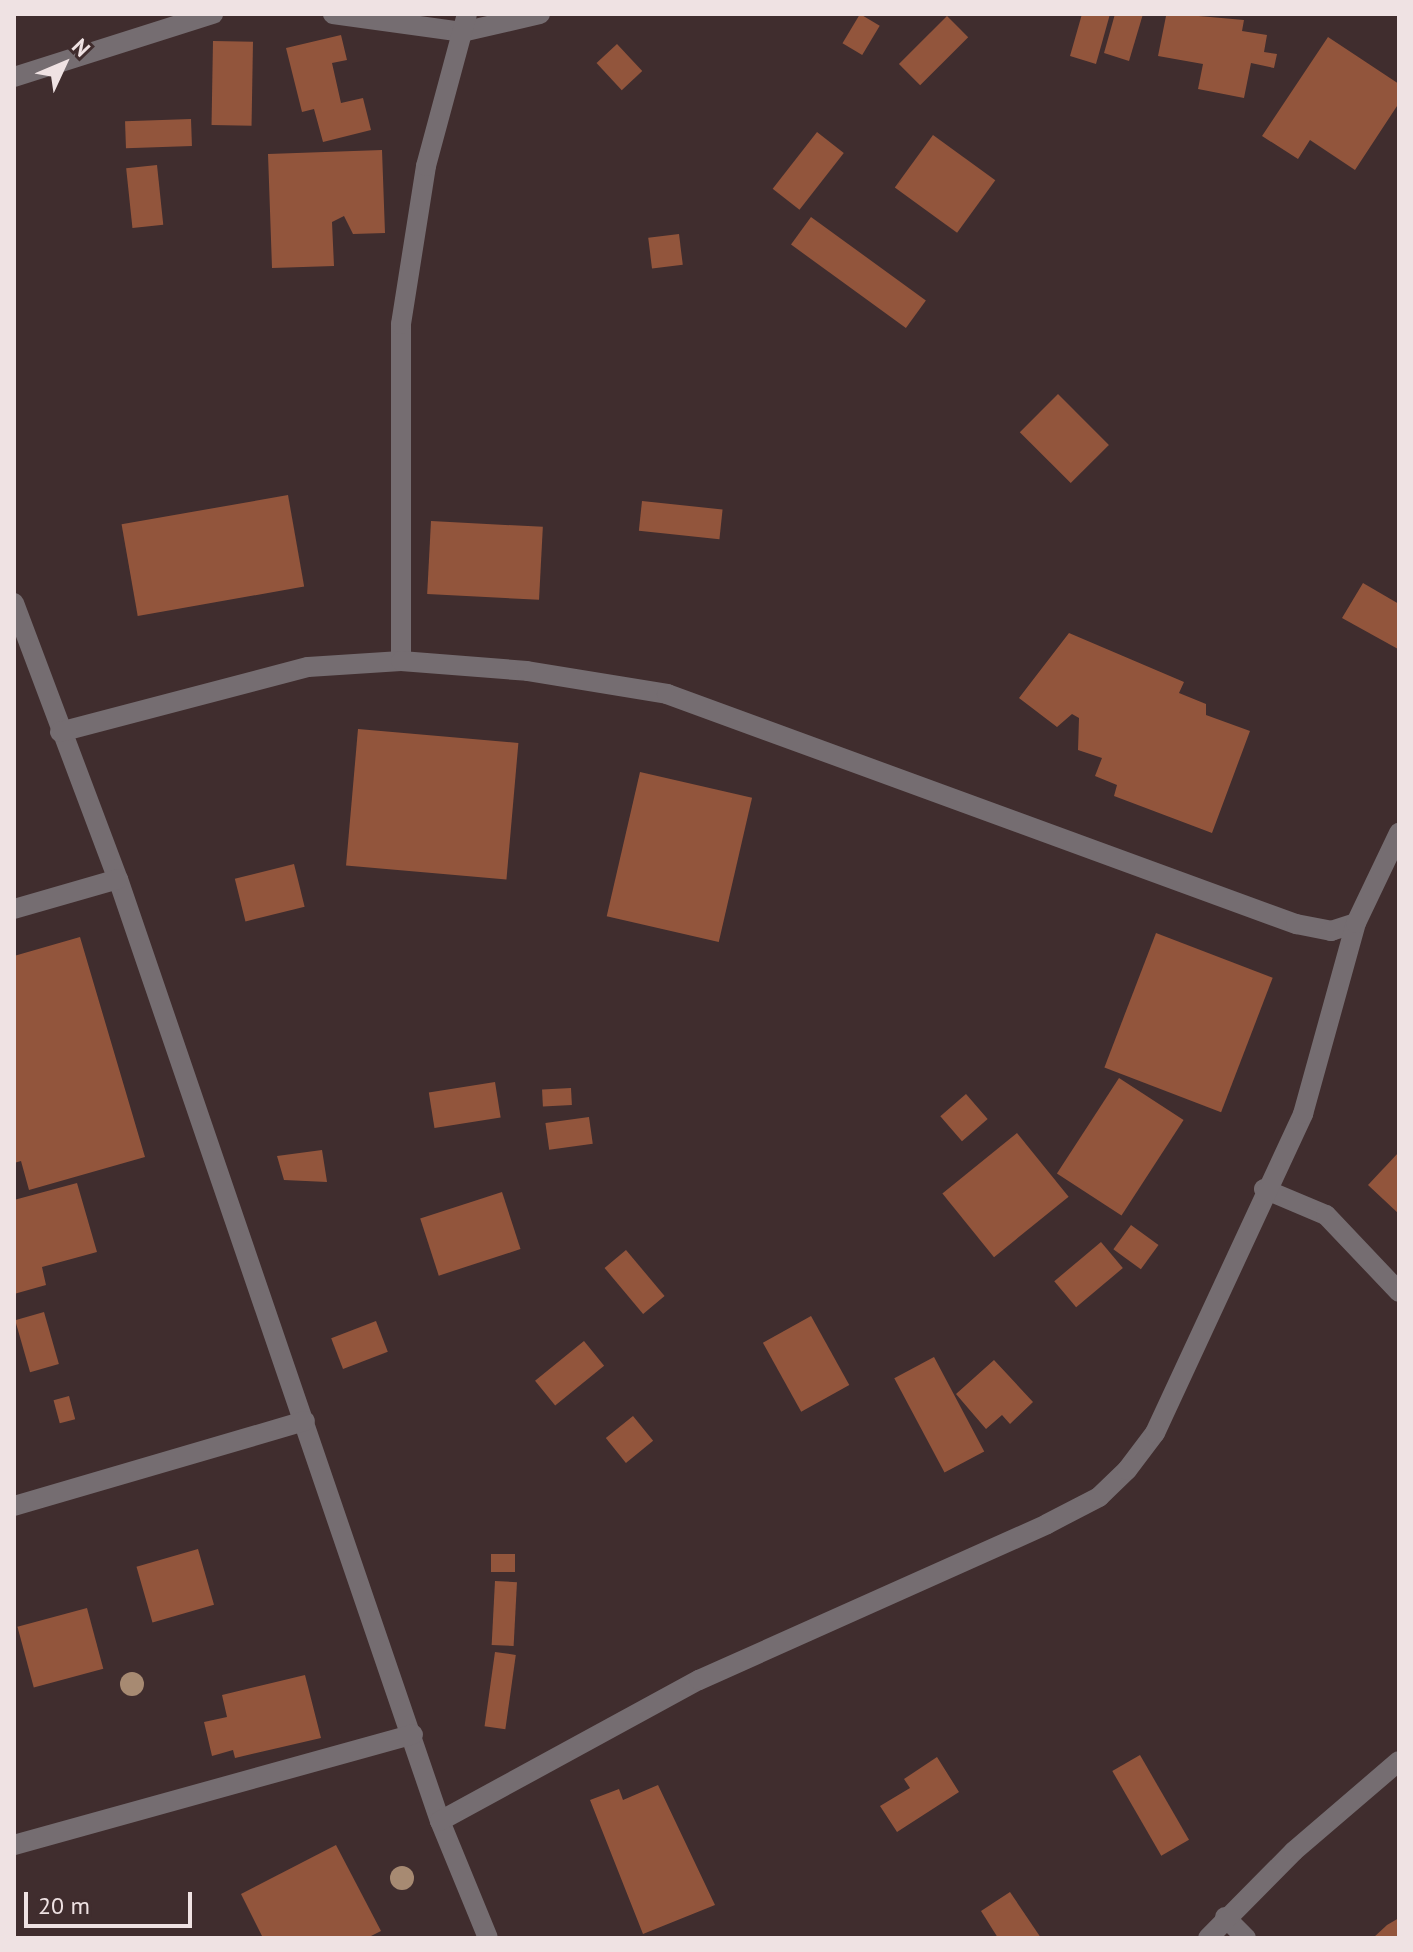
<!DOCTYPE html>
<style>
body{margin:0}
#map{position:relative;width:1413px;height:1952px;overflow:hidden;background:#402d2e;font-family:"PT Sans",sans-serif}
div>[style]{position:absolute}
.building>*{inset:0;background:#92553c;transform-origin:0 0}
.minor>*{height:20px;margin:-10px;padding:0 10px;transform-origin:10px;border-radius:10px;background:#756d71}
.trees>*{width:24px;height:24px;margin:-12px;border-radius:50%;background:#a78a72}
span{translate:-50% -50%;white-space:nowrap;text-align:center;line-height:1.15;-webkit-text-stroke:8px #402d2e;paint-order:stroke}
.frame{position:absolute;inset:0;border:16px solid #efe2e3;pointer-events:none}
.north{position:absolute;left:24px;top:24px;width:80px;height:80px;-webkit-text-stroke:6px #402d2e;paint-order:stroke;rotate:46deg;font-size:22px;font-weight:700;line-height:32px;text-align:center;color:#efe2e3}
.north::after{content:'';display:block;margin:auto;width:28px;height:36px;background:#efe2e3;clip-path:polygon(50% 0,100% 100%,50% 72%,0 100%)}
.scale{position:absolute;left:24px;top:1892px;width:168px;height:36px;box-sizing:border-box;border:4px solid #efe2e3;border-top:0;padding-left:10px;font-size:24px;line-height:28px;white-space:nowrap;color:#efe2e3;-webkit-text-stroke:6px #402d2e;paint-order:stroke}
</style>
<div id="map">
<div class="building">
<i style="left:860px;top:14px;width:23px;height:34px;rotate:31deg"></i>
<i style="clip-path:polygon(1082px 14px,1110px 14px,1096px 64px,1070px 56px)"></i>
<i style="clip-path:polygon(1115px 14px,1143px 14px,1129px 61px,1104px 53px)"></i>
<i style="clip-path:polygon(1176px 14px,1244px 20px,1242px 31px,1267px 35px,1264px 52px,1277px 54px,1274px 68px,1251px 63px,1244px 98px,1198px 89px,1203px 64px,1158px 56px,1166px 16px)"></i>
<i style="left:947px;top:16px;width:30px;height:68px;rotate:45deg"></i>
<i style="clip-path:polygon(341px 35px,347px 60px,332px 63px,341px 103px,363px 98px,371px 130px,323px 142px,314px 109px,302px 112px,286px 48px)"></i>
<i style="clip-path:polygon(1328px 37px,1399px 84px,1399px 103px,1355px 170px,1310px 140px,1298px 159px,1262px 136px)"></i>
<i style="left:213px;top:41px;width:40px;height:84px;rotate:1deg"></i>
<i style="left:617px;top:44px;width:37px;height:28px;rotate:47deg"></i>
<i style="left:191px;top:119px;width:27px;height:66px;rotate:88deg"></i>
<i style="left:817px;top:132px;width:34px;height:72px;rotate:38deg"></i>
<i style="left:933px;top:135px;width:77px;height:65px;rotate:36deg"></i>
<i style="clip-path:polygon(382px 150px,385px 233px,353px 234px,344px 216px,332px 222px,334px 266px,272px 268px,268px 154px)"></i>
<i style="left:157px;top:165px;width:60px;height:31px;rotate:84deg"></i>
<i style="left:811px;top:217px;width:142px;height:34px;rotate:36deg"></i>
<i style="left:679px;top:234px;width:31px;height:31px;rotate:83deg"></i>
<i style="left:1058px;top:394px;width:72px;height:54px;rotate:45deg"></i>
<i style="left:288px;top:495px;width:93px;height:169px;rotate:80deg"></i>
<i style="left:642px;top:501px;width:81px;height:30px;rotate:6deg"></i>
<i style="left:431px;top:521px;width:112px;height:73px;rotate:3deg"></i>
<i style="clip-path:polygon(1363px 583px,1399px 604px,1398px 649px,1342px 618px)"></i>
<i style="clip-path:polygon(1069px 633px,1184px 682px,1179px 693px,1206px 704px,1206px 715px,1250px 731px,1212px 833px,1114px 796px,1117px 785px,1095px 776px,1102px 758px,1078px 750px,1079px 718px,1072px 714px,1057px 727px,1019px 698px)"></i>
<i style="left:358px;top:729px;width:161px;height:137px;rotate:5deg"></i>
<i style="left:640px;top:772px;width:115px;height:148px;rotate:13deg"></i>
<i style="left:294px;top:864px;width:44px;height:61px;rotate:76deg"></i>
<i style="left:1156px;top:933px;width:125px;height:144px;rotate:21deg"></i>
<i style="clip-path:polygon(80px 937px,145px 1157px,29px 1190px,21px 1161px,14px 1163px,14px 956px)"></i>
<i style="left:1119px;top:1078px;width:77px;height:114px;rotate:33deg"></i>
<i style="left:495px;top:1082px;width:36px;height:67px;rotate:81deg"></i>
<i style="left:571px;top:1088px;width:17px;height:29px;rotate:87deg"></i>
<i style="left:966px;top:1094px;width:33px;height:34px;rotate:49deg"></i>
<i style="left:589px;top:1117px;width:27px;height:44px;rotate:82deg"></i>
<i style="left:1017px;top:1133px;width:82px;height:96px;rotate:51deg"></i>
<i style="clip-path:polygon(322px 1150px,327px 1182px,284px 1180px,277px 1156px)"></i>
<i style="clip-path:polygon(1399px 1152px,1399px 1214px,1368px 1185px)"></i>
<i style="clip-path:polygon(77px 1183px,97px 1252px,42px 1267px,46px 1285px,14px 1294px,14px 1200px)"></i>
<i style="left:502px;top:1192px;width:60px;height:86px;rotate:72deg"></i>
<i style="left:1131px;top:1225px;width:34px;height:30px;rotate:36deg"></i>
<i style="left:1101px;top:1242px;width:34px;height:61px;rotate:50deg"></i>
<i style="left:626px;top:1250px;width:60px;height:28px;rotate:50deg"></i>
<i style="left:44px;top:1312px;width:54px;height:30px;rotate:74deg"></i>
<i style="left:811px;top:1316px;width:79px;height:55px;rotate:61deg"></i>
<i style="left:376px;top:1321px;width:33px;height:48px;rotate:69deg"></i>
<i style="left:584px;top:1341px;width:32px;height:63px;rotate:51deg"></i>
<i style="left:934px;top:1357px;width:107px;height:45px;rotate:62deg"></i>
<i style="clip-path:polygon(994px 1360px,1033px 1402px,1010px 1424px,1002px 1415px,986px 1429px,956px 1394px)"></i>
<i style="left:69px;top:1396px;width:24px;height:16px;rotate:75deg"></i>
<i style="left:633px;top:1416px;width:32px;height:35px;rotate:51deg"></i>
<i style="left:198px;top:1549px;width:58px;height:64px;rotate:74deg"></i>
<i style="left:515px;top:1554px;width:18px;height:24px;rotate:90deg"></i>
<i style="left:495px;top:1581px;width:22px;height:64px;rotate:3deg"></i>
<i style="left:87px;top:1608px;width:63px;height:72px;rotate:75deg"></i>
<i style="left:495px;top:1652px;width:21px;height:75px;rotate:8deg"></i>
<i style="clip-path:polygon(305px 1675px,321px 1738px,235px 1758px,233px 1750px,212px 1756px,204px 1722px,227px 1717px,222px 1695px)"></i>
<i style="left:1140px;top:1755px;width:98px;height:32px;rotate:60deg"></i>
<i style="clip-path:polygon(937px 1757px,959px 1792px,897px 1832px,880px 1806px,910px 1788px,904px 1779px)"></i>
<i style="clip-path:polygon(658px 1785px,715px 1905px,643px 1934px,590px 1800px,619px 1789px,623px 1800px)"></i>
<i style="clip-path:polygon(336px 1845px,381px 1931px,367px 1938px,263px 1938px,241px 1894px)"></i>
<i style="clip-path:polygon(1010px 1892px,1041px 1938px,998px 1938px,981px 1911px)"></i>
<i style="clip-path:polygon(1399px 1918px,1399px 1938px,1373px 1938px,1387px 1925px)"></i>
</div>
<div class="minor">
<i style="left:333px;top:14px;width:130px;rotate:7.9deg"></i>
<i style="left:462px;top:32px;width:80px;rotate:-13deg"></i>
<i style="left:14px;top:77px;width:209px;rotate:-17.6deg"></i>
<i style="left:14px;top:603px;width:295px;rotate:69.4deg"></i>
<i style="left:118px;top:879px;width:996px;rotate:71.13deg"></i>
<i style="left:440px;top:1821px;width:126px;rotate:67.7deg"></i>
<i style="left:401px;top:661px;width:337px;rotate:-90deg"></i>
<i style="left:401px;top:324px;width:160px;rotate:-81deg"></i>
<i style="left:426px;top:166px;width:157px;rotate:-74.9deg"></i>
<i style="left:60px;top:732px;width:256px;rotate:-14.7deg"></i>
<i style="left:308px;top:667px;width:93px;rotate:-3.7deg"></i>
<i style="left:401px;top:661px;width:126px;rotate:4.5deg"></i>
<i style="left:527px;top:671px;width:142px;rotate:9.3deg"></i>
<i style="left:667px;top:694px;width:670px;rotate:20.09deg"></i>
<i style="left:1296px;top:924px;width:36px;rotate:11deg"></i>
<i style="left:1331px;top:931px;width:26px;rotate:-18deg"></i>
<i style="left:14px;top:909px;width:108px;rotate:-16.1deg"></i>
<i style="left:1264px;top:1189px;width:67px;rotate:22.8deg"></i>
<i style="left:1326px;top:1215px;width:106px;rotate:46.5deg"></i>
<i style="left:14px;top:1506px;width:303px;rotate:-16.3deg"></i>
<i style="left:440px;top:1821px;width:295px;rotate:-28.6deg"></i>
<i style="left:699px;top:1680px;width:381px;rotate:-24.1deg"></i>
<i style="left:1047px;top:1524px;width:59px;rotate:-27.4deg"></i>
<i style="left:1099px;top:1497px;width:39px;rotate:-44deg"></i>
<i style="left:1127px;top:1470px;width:46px;rotate:-52.9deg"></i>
<i style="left:1155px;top:1433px;width:352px;rotate:-65.1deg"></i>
<i style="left:1303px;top:1114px;width:198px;rotate:-74.5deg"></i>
<i style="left:1356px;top:923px;width:100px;rotate:-64.5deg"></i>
<i style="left:14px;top:1845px;width:414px;rotate:-15.5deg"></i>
<i style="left:1225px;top:1917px;width:30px;rotate:45deg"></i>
<i style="left:1208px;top:1938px;width:122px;rotate:-45.3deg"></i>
<i style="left:1294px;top:1851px;width:138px;rotate:-40.6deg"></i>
</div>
<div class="trees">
<i style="left:132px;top:1684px"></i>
<i style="left:402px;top:1878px"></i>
</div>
<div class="frame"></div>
<div class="north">N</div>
<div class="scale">20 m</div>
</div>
